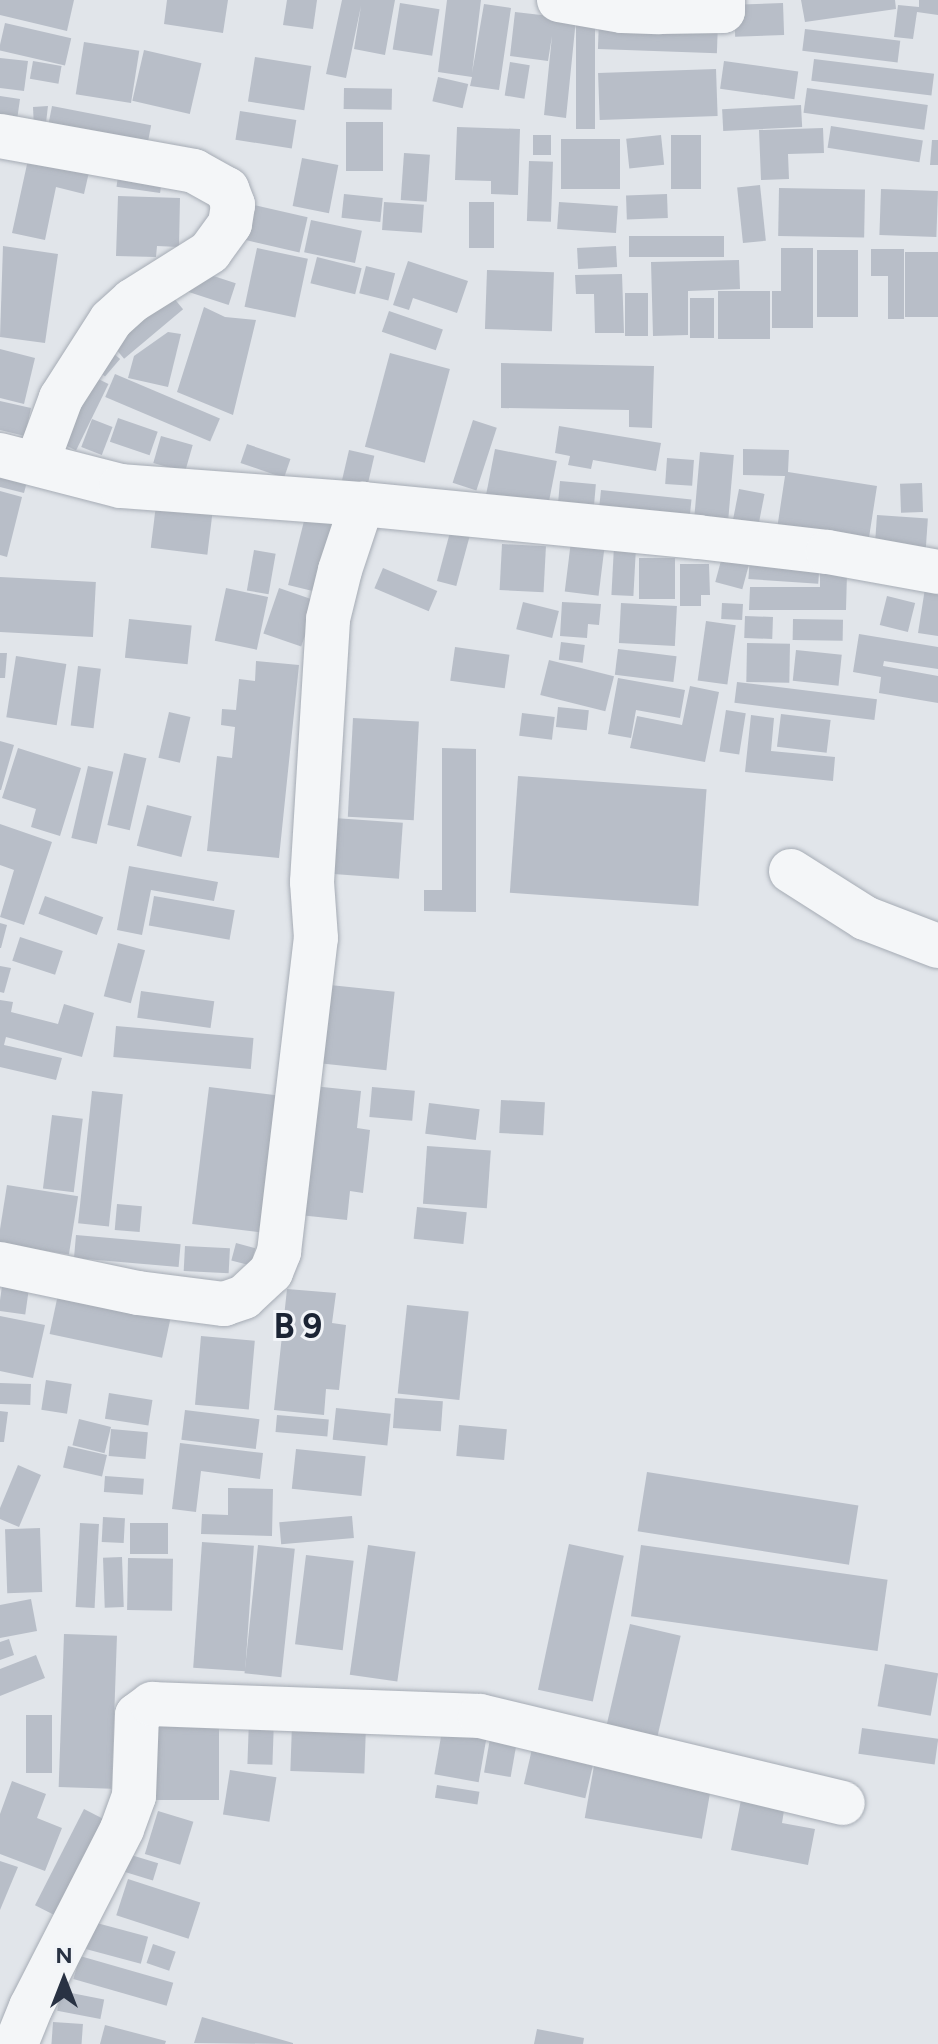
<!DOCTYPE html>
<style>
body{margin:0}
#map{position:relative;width:938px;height:2044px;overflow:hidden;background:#e1e5ea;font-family:Figtree,sans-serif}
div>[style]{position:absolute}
.building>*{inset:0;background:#b8bec8;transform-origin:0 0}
.roads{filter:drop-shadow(0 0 2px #a6acb5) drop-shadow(0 0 2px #a6acb5)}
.minor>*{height:44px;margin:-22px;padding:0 22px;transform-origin:22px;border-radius:22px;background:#f4f6f8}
span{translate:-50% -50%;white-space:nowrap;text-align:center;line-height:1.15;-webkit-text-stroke:6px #f1f4f8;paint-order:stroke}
.quarter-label{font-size:34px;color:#1b2434;font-weight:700}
.north{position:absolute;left:24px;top:1940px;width:80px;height:80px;-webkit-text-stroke:6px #f1f4f8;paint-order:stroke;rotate:0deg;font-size:22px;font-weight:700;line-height:32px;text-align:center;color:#293243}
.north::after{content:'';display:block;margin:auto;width:28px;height:36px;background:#293243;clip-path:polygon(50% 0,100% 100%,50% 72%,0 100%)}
</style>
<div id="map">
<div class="building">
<i style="clip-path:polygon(0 0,74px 0,67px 31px,0 15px)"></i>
<i style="clip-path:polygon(167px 0,228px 0,223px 33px,164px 24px)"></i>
<i style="clip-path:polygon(287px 0,317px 0,313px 29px,283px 25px)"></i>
<i style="clip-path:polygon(342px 0,395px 0,385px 55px,354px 49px,361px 6px,346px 78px,326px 74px)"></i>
<i style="clip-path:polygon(447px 0,481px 0,472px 73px,484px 4px,511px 8px,499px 90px,470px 86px,472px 77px,438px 72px)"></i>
<i style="clip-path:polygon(801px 0,895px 0,896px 9px,805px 22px)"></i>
<i style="clip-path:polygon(919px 0,938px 0,938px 15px,917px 12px,913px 39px,894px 37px,898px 5px,919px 7px)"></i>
<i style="left:400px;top:3px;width:40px;height:47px;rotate:9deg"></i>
<i style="left:783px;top:3px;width:32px;height:49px;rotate:88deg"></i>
<i style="clip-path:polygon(515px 12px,576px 19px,566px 118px,544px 115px,552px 36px,548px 61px,510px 56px)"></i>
<i style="left:599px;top:19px;width:119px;height:30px;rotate:2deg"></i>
<i style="left:576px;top:20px;width:19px;height:109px"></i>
<i style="left:5px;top:23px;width:68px;height:28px;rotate:13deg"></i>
<i style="left:805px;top:29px;width:96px;height:22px;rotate:7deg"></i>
<i style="left:84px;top:42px;width:56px;height:53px;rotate:9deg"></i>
<i style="left:144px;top:50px;width:59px;height:52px;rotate:13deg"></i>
<i style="left:255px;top:57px;width:57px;height:45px;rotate:9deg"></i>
<i style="clip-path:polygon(0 58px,28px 61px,24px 91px,0 88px)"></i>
<i style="left:814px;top:59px;width:121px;height:22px;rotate:7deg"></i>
<i style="left:33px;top:61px;width:29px;height:18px;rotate:10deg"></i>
<i style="left:724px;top:61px;width:75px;height:28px;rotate:8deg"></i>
<i style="left:510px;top:62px;width:20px;height:34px;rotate:9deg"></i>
<i style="left:716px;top:69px;width:47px;height:118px;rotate:88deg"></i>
<i style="left:438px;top:77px;width:31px;height:25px;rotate:13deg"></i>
<i style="left:344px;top:88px;width:48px;height:21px;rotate:1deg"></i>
<i style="left:807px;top:88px;width:122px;height:25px;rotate:8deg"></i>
<i style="clip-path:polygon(0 96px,20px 99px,16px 127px,0 127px)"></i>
<i style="left:801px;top:105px;width:22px;height:79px;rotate:87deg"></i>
<i style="clip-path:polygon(48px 106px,45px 131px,34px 129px,33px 107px)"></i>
<i style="left:52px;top:106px;width:101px;height:29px;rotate:11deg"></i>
<i style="left:240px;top:111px;width:57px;height:29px;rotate:9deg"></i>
<i style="left:383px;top:122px;width:49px;height:37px;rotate:90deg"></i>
<i style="left:831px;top:126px;width:93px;height:22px;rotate:9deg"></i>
<i style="clip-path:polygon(457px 127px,520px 129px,518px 195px,491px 194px,491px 181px,455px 180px)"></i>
<i style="clip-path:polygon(823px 128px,824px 153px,788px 154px,789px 179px,761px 180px,759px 130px)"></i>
<i style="left:533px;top:135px;width:18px;height:20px"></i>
<i style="left:661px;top:135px;width:30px;height:35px;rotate:84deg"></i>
<i style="left:671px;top:135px;width:30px;height:54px"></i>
<i style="left:561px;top:139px;width:59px;height:50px"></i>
<i style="clip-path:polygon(932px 140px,938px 140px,938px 165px,930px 165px)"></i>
<i style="clip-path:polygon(31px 146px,92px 159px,84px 194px,56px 187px,45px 240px,12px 233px)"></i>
<i style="left:404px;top:153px;width:26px;height:47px;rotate:4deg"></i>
<i style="left:302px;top:158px;width:37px;height:49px;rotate:11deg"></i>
<i style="left:529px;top:161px;width:24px;height:60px;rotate:2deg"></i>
<i style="left:120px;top:162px;width:44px;height:25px;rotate:8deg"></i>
<i style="left:760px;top:185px;width:56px;height:23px;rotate:84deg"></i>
<i style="left:779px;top:188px;width:86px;height:48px;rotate:1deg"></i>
<i style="left:881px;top:189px;width:57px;height:46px;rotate:2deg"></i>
<i style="left:344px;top:194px;width:39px;height:24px;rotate:6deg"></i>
<i style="left:667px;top:194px;width:24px;height:41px;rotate:88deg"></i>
<i style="clip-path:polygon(118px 196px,180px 198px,179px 247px,157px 246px,156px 257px,116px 256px)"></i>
<i style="left:384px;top:202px;width:40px;height:28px;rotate:4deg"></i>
<i style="left:469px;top:202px;width:25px;height:46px"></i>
<i style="left:559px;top:202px;width:59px;height:27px;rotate:4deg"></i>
<i style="left:254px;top:205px;width:55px;height:36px;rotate:13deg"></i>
<i style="left:311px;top:220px;width:52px;height:33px;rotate:12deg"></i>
<i style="left:724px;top:236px;width:21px;height:95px;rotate:90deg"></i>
<i style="clip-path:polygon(3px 246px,58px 254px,45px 343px,0 337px)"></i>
<i style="left:616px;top:246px;width:21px;height:39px;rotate:87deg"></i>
<i style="left:257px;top:248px;width:52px;height:60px;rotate:12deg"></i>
<i style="clip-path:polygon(781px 248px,813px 248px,813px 328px,772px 328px,772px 291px,781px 291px)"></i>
<i style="clip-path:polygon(871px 249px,904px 249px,904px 319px,888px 319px,888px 276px,871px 276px)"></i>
<i style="left:817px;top:250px;width:41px;height:67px"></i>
<i style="left:905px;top:252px;width:33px;height:65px"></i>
<i style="left:317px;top:257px;width:46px;height:27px;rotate:14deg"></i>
<i style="clip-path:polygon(739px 260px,740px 289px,688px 291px,688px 335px,653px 336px,651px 262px)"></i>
<i style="clip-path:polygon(408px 261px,468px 281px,457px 313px,413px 298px,409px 310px,393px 305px)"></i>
<i style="left:366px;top:266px;width:30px;height:28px;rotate:14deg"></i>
<i style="left:192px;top:269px;width:46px;height:23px;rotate:18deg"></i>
<i style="left:487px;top:270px;width:67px;height:59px;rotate:2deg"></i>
<i style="clip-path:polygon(622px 274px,624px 333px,595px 333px,594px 294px,576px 294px,575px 275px)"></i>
<i style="left:167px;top:290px;width:25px;height:77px;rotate:50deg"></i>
<i style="left:718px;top:291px;width:52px;height:48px"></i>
<i style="left:625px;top:293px;width:23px;height:43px"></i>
<i style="left:690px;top:298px;width:24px;height:40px"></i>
<i style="clip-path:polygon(204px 307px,225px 317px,256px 320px,233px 415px,177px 392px)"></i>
<i style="left:389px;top:311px;width:57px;height:22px;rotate:19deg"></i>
<i style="clip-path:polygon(168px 332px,181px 334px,168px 387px,128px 378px,134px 356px)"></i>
<i style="left:105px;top:346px;width:20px;height:23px;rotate:41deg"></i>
<i style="clip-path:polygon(0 349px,35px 358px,24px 404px,0 398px)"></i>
<i style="left:390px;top:353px;width:62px;height:97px;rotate:15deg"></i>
<i style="clip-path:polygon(501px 363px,654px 366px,652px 428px,629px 427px,629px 410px,501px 408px)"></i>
<i style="left:86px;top:373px;width:25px;height:74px;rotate:26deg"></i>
<i style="left:115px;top:374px;width:114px;height:25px;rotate:23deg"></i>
<i style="clip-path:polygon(0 401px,31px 408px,25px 436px,0 430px)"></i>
<i style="left:118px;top:418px;width:42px;height:25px;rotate:19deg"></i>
<i style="left:92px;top:419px;width:22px;height:30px;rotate:21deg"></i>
<i style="left:473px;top:420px;width:25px;height:66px;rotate:18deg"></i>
<i style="clip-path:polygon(559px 426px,661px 443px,656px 471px,593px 460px,591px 469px,568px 465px,570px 456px,555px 453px)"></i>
<i style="left:161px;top:436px;width:33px;height:28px;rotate:16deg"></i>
<i style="left:247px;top:444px;width:46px;height:20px;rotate:19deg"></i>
<i style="left:495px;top:449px;width:63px;height:52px;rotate:11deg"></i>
<i style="clip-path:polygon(743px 449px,789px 450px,788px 472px,877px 486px,868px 544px,777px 529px,785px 476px,743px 475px)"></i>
<i style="left:349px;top:450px;width:26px;height:36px;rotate:13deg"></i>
<i style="left:700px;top:452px;width:34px;height:66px;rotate:5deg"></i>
<i style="left:667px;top:458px;width:27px;height:26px;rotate:4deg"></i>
<i style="clip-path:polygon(0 466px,29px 474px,24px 493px,0 487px)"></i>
<i style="left:560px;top:481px;width:36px;height:31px;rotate:5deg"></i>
<i style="left:922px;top:483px;width:29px;height:22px;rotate:88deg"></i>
<i style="left:739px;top:489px;width:26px;height:35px;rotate:11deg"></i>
<i style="left:601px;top:490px;width:91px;height:26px;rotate:6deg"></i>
<i style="clip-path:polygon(0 491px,22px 497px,7px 557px,0 555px)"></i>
<i style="left:156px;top:505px;width:57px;height:43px;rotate:7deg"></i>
<i style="left:877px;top:515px;width:51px;height:33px;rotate:4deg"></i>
<i style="left:305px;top:517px;width:37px;height:70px;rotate:14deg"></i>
<i style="left:453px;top:521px;width:20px;height:62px;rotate:15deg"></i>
<i style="left:571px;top:541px;width:34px;height:51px;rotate:7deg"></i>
<i style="left:502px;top:544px;width:44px;height:46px;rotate:3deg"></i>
<i style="left:614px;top:546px;width:22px;height:49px;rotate:3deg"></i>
<i style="left:254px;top:550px;width:22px;height:41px;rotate:10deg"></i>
<i style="left:750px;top:556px;width:70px;height:23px;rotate:4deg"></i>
<i style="left:722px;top:557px;width:28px;height:26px;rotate:15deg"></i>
<i style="left:639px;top:558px;width:36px;height:41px"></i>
<i style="clip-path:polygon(680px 564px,709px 564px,710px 595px,701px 595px,701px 606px,680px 606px)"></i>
<i style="left:383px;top:568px;width:59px;height:22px;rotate:23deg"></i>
<i style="clip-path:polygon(820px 573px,847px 573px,846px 610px,749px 610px,750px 587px,820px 587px)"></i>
<i style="left:0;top:577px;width:96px;height:55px;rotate:3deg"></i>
<i style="clip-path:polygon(926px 582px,938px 584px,938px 636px,918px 633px)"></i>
<i style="left:226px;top:588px;width:43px;height:54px;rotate:12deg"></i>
<i style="left:279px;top:588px;width:40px;height:48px;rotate:19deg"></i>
<i style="left:887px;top:596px;width:29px;height:30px;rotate:14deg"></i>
<i style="left:523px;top:602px;width:37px;height:28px;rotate:14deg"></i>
<i style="clip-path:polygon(562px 602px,601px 604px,599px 625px,588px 624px,587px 638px,560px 636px)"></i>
<i style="left:621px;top:603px;width:56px;height:40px;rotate:3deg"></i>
<i style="left:722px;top:603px;width:21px;height:16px;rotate:3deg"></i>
<i style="left:745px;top:616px;width:28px;height:22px;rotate:2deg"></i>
<i style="left:129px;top:619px;width:63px;height:39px;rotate:6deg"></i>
<i style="left:793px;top:619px;width:50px;height:21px;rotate:1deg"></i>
<i style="left:706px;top:621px;width:30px;height:60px;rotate:8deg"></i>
<i style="clip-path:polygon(859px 634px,938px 647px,938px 669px,884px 661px,883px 666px,938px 676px,938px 703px,879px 693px,881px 677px,853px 672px)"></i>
<i style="left:561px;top:642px;width:24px;height:18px;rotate:7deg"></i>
<i style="left:747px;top:643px;width:43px;height:39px;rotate:1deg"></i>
<i style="left:455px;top:647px;width:55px;height:34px;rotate:8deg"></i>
<i style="left:618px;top:649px;width:59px;height:26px;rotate:7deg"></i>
<i style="left:796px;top:650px;width:46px;height:31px;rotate:6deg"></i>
<i style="clip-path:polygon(0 653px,7px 653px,5px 678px,0 678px)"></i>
<i style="left:16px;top:656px;width:51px;height:62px;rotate:9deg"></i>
<i style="left:549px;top:660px;width:67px;height:36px;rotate:14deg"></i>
<i style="clip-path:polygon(256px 661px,299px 665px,279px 858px,207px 851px,217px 756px,232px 758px,235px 727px,221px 725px,222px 709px,236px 710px,239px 679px,255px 681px)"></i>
<i style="left:78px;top:666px;width:23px;height:60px;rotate:7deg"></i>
<i style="clip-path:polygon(618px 678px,685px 690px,680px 718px,636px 710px,631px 738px,608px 734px)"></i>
<i style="left:737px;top:682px;width:141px;height:21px;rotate:7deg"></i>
<i style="clip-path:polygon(690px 686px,719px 692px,705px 762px,630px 748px,637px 716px,682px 725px)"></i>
<i style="left:558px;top:707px;width:31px;height:20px;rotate:6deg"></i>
<i style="left:726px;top:710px;width:20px;height:42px;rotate:9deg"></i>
<i style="left:169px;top:712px;width:22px;height:47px;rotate:13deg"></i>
<i style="left:522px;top:713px;width:33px;height:23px;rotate:7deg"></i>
<i style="left:781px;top:714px;width:50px;height:33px;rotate:7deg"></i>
<i style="clip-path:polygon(751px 715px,774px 718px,771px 751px,835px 757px,833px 781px,745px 772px)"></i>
<i style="left:353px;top:718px;width:66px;height:99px;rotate:3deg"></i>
<i style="clip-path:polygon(0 741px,14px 745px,1px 790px,0 790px)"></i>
<i style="clip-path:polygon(18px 748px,81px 768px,60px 836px,31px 827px,36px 809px,2px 798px)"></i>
<i style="clip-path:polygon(442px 748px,476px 749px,476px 912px,424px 911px,424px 890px,442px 890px)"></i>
<i style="left:124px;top:753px;width:23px;height:74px;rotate:13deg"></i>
<i style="left:88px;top:766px;width:26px;height:74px;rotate:13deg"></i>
<i style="left:518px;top:776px;width:189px;height:117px;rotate:4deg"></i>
<i style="left:147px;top:805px;width:46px;height:42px;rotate:14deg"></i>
<i style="left:334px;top:818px;width:69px;height:56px;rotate:4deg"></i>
<i style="clip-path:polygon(0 824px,52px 842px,24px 925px,0 917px,14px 870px,0 865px)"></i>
<i style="clip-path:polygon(129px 866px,218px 882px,214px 901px,151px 890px,142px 935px,117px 930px)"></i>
<i style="left:45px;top:896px;width:62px;height:19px;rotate:20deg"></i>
<i style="left:154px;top:896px;width:82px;height:30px;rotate:10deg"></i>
<i style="clip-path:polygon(0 923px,7px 925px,1px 948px,0 948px)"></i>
<i style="left:20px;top:937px;width:45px;height:25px;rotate:18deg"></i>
<i style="left:118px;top:943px;width:28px;height:55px;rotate:15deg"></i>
<i style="clip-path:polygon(0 966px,11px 968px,4px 993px,0 992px)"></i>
<i style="left:330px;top:985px;width:65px;height:79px;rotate:6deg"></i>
<i style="left:141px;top:991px;width:74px;height:27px;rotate:8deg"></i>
<i style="clip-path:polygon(0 1000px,13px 1002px,11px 1012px,58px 1024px,64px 1004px,94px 1013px,82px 1057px,6px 1037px,4px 1045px,62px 1058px,56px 1080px,0 1067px)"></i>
<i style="left:116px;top:1026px;width:138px;height:31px;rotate:5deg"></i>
<i style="clip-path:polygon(313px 1086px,361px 1091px,357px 1128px,370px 1130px,363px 1193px,350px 1191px,347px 1220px,299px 1215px)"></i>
<i style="left:209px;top:1087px;width:70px;height:138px;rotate:7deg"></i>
<i style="left:372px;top:1087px;width:43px;height:30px;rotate:5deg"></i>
<i style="left:92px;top:1091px;width:31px;height:133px;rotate:6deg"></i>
<i style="left:501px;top:1100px;width:44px;height:33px;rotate:3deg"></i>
<i style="left:429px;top:1103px;width:51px;height:31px;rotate:7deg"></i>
<i style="left:52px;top:1115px;width:31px;height:74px;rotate:7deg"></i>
<i style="left:427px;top:1146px;width:64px;height:58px;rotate:4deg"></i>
<i style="left:7px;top:1185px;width:72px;height:59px;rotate:9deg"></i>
<i style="left:117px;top:1204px;width:25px;height:26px;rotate:5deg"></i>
<i style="left:417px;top:1207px;width:50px;height:32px;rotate:6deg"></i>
<i style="left:76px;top:1235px;width:105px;height:23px;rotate:5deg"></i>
<i style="left:236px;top:1243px;width:20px;height:18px;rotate:15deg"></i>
<i style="left:185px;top:1246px;width:45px;height:25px;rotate:3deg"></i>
<i style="left:60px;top:1285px;width:115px;height:50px;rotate:12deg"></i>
<i style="left:2px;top:1286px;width:27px;height:25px;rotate:8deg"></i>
<i style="clip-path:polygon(287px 1289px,336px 1293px,332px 1323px,346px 1325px,339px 1390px,326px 1389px,324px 1415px,274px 1410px)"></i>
<i style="left:407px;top:1305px;width:62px;height:89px;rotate:6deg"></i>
<i style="clip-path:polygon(0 1316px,45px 1325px,33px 1378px,0 1371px)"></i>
<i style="left:201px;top:1336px;width:54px;height:69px;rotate:5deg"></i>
<i style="left:46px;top:1380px;width:26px;height:30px;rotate:9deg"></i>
<i style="left:0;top:1383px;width:31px;height:21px;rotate:2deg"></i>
<i style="left:109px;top:1393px;width:44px;height:26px;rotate:9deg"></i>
<i style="left:395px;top:1398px;width:48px;height:30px;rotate:4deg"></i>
<i style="left:336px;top:1408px;width:55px;height:32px;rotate:6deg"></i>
<i style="left:185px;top:1410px;width:75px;height:30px;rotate:7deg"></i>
<i style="clip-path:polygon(0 1411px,8px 1412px,4px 1442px,0 1442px)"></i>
<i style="left:277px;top:1415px;width:52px;height:17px;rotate:5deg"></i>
<i style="left:79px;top:1419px;width:33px;height:27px;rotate:14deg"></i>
<i style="left:459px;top:1425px;width:48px;height:31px;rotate:5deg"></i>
<i style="left:111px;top:1429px;width:37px;height:27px;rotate:5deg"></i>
<i style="clip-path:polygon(180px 1443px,263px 1453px,260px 1479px,201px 1471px,196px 1512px,172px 1509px)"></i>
<i style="left:68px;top:1446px;width:40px;height:22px;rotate:13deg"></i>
<i style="left:296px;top:1449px;width:70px;height:40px;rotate:6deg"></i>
<i style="clip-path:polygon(18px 1465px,41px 1475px,19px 1527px,0 1519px,0 1508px)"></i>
<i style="left:647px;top:1472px;width:214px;height:60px;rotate:9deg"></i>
<i style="left:105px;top:1476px;width:39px;height:16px;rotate:4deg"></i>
<i style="clip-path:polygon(228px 1488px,273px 1489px,272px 1536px,201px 1534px,202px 1514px,228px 1515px)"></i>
<i style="left:352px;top:1516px;width:22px;height:73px;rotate:85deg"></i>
<i style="left:103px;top:1517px;width:22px;height:25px;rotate:3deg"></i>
<i style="left:80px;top:1523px;width:19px;height:84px;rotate:3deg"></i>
<i style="left:130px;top:1523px;width:38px;height:31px"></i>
<i style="left:40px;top:1528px;width:64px;height:35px;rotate:88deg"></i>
<i style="left:202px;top:1542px;width:52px;height:126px;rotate:4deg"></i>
<i style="left:569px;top:1544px;width:56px;height:149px;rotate:12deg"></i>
<i style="left:258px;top:1545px;width:37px;height:129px;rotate:6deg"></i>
<i style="left:368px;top:1545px;width:48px;height:131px;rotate:8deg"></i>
<i style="left:641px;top:1545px;width:249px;height:72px;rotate:8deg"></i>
<i style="left:306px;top:1555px;width:48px;height:90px;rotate:7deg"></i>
<i style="left:122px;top:1557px;width:50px;height:19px;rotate:88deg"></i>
<i style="left:128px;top:1558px;width:45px;height:52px;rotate:1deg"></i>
<i style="clip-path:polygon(31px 1599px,37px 1631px,0 1638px,0 1605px)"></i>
<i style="left:630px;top:1624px;width:52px;height:106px;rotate:13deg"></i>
<i style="left:64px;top:1634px;width:53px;height:153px;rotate:2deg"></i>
<i style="clip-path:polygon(9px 1639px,14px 1655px,0 1660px,0 1642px)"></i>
<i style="clip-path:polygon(36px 1655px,45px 1678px,0 1696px,0 1669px)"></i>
<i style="left:885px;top:1664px;width:54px;height:43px;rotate:10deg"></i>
<i style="left:26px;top:1715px;width:26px;height:58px"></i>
<i style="left:150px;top:1718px;width:69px;height:82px"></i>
<i style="left:249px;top:1719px;width:25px;height:45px;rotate:2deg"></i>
<i style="left:292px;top:1724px;width:74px;height:47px;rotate:2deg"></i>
<i style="left:862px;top:1728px;width:77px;height:26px;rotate:8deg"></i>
<i style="left:442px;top:1731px;width:45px;height:44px;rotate:10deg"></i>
<i style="left:491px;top:1733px;width:27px;height:40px;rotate:10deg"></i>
<i style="left:532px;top:1749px;width:63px;height:36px;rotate:13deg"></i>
<i style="left:595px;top:1760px;width:119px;height:59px;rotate:10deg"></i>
<i style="left:230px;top:1770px;width:47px;height:45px;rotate:9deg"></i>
<i style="clip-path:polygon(12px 1781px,46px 1794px,37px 1818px,62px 1828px,45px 1871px,0 1854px,0 1814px)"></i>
<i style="left:437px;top:1785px;width:43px;height:13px;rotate:9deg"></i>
<i style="clip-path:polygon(743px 1790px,786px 1798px,782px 1823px,815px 1829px,808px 1865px,731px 1850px)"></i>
<i style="left:84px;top:1809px;width:35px;height:108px;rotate:27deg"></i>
<i style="left:158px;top:1811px;width:37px;height:45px;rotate:17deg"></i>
<i style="left:118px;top:1851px;width:42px;height:18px;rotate:17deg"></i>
<i style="clip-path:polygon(0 1861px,18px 1867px,0 1910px)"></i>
<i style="left:128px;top:1879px;width:76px;height:38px;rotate:18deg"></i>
<i style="left:93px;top:1922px;width:57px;height:28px;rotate:15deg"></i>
<i style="left:153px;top:1944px;width:24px;height:20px;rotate:19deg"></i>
<i style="left:80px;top:1956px;width:97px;height:24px;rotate:16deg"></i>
<i style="left:61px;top:1991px;width:44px;height:20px;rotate:11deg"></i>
<i style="clip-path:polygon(202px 2017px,293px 2043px,293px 2044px,194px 2043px)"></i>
<i style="left:53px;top:2022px;width:30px;height:22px;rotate:4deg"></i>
<i style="clip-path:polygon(105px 2025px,166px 2041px,165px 2044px,100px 2044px)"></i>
<i style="clip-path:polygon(537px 2029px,584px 2038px,583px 2044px,534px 2044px)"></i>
</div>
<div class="roads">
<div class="minor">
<i style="left:559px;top:0;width:64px;rotate:9.9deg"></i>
<i style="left:622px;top:11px;width:37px;rotate:2deg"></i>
<i style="left:659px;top:12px;width:64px;rotate:-0.9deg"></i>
<i style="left:723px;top:11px;width:11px;rotate:-90deg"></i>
<i style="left:0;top:136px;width:197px;rotate:10.2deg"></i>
<i style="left:194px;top:171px;width:38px;rotate:29deg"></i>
<i style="left:227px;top:189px;width:17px;rotate:69deg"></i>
<i style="left:233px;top:205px;width:19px;rotate:99deg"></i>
<i style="left:230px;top:224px;width:34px;rotate:126deg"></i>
<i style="left:210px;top:252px;width:92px;rotate:147.9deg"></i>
<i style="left:132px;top:301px;width:28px;rotate:138deg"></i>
<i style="left:111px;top:320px;width:93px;rotate:122.7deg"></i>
<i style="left:61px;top:398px;width:69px;rotate:110.3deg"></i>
<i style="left:0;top:455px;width:125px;rotate:14.4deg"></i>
<i style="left:121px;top:486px;width:242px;rotate:4.3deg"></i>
<i style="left:362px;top:504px;width:338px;rotate:5.6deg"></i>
<i style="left:698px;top:537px;width:131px;rotate:6.6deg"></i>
<i style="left:828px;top:552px;width:112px;rotate:10.3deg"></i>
<i style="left:791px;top:871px;width:88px;rotate:32.4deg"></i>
<i style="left:865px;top:918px;width:78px;rotate:21deg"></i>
<i style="left:0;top:1264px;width:141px;rotate:11.9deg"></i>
<i style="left:138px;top:1293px;width:87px;rotate:7.3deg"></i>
<i style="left:224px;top:1304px;width:21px;rotate:-19deg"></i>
<i style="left:244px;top:1297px;width:37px;rotate:-43deg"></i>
<i style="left:271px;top:1272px;width:22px;rotate:-68deg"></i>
<i style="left:279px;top:1252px;width:316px;rotate:-83.3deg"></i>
<i style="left:316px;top:938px;width:56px;rotate:-94.1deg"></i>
<i style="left:312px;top:882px;width:263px;rotate:-86.5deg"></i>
<i style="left:328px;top:619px;width:50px;rotate:-76.2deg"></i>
<i style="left:340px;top:570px;width:70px;rotate:-71.6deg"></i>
<i style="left:16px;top:2044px;width:40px;rotate:-68deg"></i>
<i style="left:31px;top:2007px;width:200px;rotate:-62.9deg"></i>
<i style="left:122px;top:1829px;width:35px;rotate:-70deg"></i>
<i style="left:134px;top:1796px;width:81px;rotate:-87.9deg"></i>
<i style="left:137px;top:1715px;width:19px;rotate:-36deg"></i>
<i style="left:152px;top:1704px;width:328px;rotate:2.1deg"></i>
<i style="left:480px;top:1716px;width:373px;rotate:13.5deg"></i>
</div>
</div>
<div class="quarter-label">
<span style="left:298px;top:1327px">B 9</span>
</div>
<div class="north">N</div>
</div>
